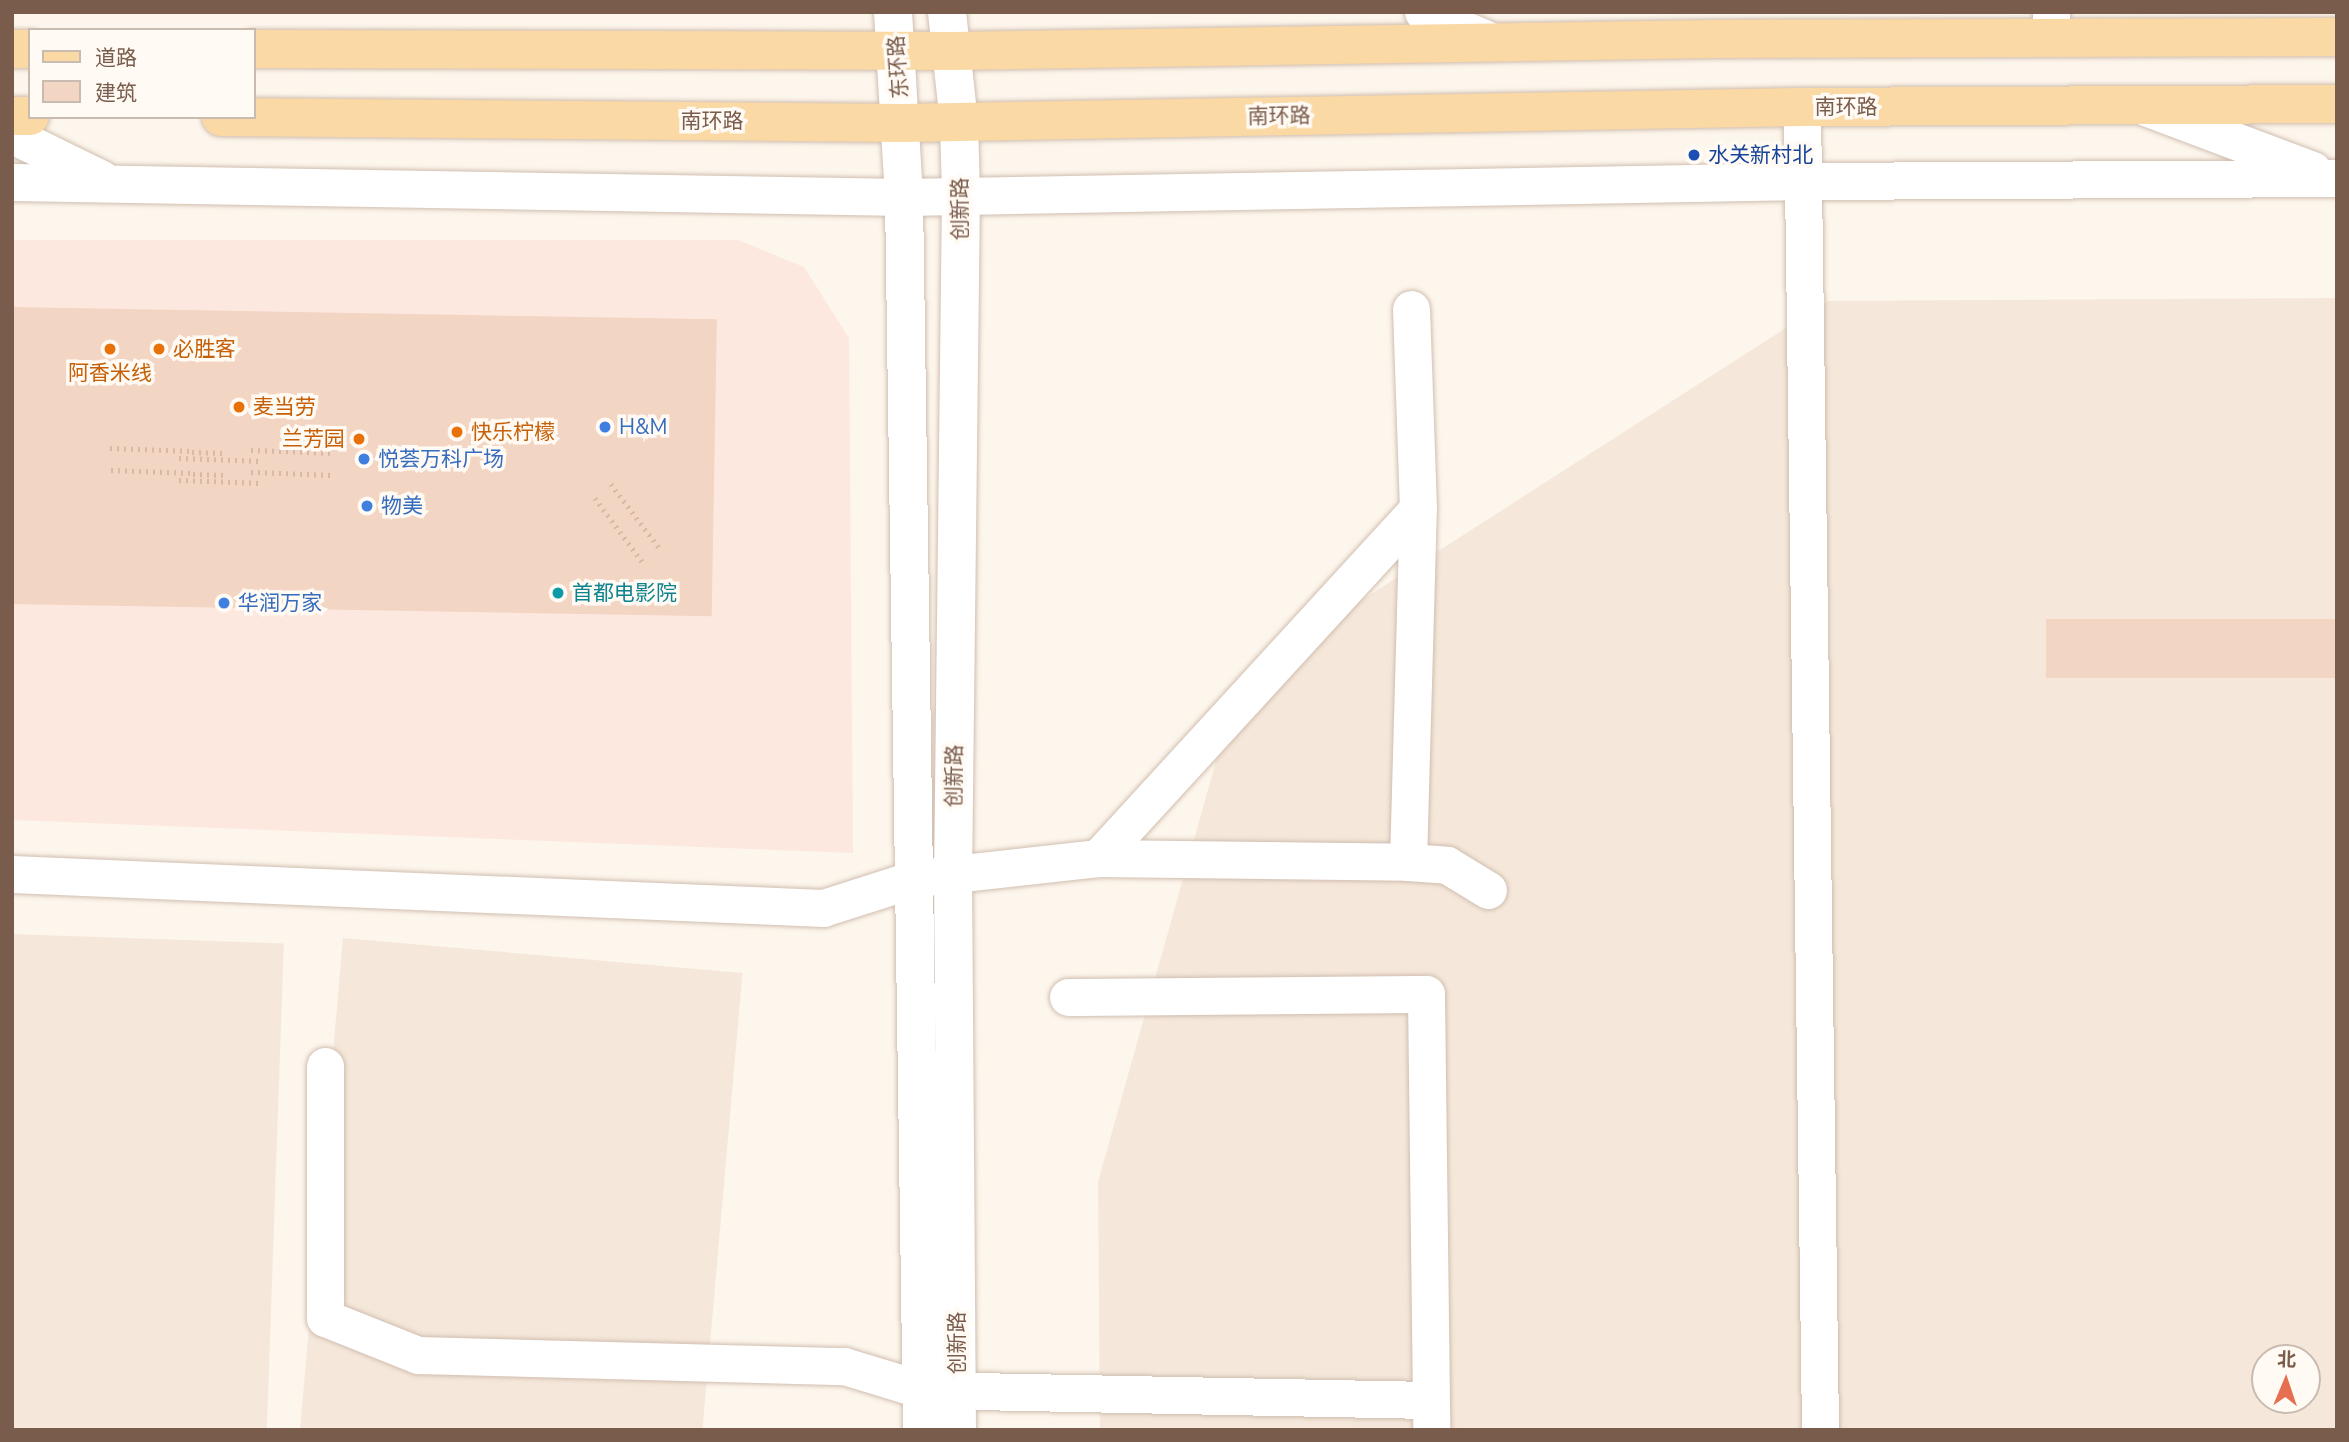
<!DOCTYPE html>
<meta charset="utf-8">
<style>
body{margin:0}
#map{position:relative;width:2349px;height:1442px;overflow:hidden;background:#fdf6ec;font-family:"Nunito Sans","Noto Sans SC",sans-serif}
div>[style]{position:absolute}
.residential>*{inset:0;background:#f5e8da;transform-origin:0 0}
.commercial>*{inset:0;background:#fde8e0}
.building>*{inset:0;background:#f3d5c3;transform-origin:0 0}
.path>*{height:4.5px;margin-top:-2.25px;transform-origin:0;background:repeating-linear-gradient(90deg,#d9b8a5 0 2px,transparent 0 7px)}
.roads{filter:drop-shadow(0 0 2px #d1beb0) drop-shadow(0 0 2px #d1beb0)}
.minor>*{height:37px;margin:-18.5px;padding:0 18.5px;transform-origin:18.5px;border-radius:18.5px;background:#fff}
.tertiary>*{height:38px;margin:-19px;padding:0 19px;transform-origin:19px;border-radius:19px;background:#fff}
.primary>*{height:38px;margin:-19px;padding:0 19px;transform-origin:19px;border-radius:19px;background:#fbd9a5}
.dots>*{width:19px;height:19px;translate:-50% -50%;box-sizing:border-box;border:4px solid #fffaf3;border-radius:50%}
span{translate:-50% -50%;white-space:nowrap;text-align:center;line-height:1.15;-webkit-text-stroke:7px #fffaf3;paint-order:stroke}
.street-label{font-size:21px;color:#7a5c4d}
.transit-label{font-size:21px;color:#164399}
.left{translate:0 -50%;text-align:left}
.food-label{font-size:21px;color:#c56008}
.right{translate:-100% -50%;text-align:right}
.shop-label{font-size:21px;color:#366cbe}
.culture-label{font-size:21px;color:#0d838f}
.frame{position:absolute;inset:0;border:14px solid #7a5c4d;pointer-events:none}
.legend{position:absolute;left:28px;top:28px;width:228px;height:91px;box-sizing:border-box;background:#fffaf3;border:2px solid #cabbb1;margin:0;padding:9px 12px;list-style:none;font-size:21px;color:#7a5c4d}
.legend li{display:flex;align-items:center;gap:14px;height:35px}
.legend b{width:35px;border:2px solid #cabbb1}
.north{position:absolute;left:2251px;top:1344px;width:70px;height:70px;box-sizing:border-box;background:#fffaf3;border:2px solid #cabbb1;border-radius:50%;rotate:2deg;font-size:19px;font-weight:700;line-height:28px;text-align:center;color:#7a5c4d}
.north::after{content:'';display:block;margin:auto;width:24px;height:32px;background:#e76f51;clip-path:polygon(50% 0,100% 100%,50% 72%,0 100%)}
</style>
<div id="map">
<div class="residential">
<i style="clip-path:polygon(evenodd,2337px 298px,2337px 1430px,1100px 1430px,1098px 1182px,1239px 679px,1828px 301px,2337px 298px,2265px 1358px,2307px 1358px,2307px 1400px,2265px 1400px,2265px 1358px)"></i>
<i style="left:12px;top:934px;width:272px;height:496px;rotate:2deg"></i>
<i style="left:343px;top:938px;width:401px;height:492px;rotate:5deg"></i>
</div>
<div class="commercial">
<i style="clip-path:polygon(12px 240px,738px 240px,804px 267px,849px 338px,853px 853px,12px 820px)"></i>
</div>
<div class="building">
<i style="left:12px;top:307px;width:705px;height:297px;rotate:1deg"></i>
<i style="left:2337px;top:619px;width:59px;height:291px;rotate:90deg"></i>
</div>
<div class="path">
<i style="left:110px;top:448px;width:83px;rotate:2.1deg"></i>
<i style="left:251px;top:450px;width:83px;rotate:2.1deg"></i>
<i style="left:192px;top:452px;width:30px;rotate:2deg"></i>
<i style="left:179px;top:458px;width:82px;rotate:2.1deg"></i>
<i style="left:111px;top:470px;width:82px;rotate:2.1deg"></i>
<i style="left:251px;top:472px;width:82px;rotate:2.1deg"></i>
<i style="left:193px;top:474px;width:30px;rotate:2deg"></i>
<i style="left:179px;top:480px;width:83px;rotate:2.1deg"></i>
<i style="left:611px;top:484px;width:83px;rotate:52.9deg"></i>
<i style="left:595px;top:498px;width:82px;rotate:53.4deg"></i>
</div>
<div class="roads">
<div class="minor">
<i style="left:1423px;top:12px;width:74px;rotate:23.1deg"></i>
<i style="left:2051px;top:12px;width:24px;rotate:90deg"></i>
<i style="left:1802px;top:107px;width:1323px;rotate:89.22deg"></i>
<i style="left:2145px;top:107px;width:179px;rotate:20.6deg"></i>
<i style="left:12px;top:135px;width:100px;rotate:26.1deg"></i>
<i style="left:12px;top:182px;width:892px;rotate:0.96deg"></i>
<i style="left:904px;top:197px;width:902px;rotate:-1.02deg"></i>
<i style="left:1806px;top:181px;width:531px;rotate:-0.32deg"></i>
<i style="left:1098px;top:858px;width:310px;rotate:0.7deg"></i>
<i style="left:1408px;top:862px;width:39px;rotate:4deg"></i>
<i style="left:1447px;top:865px;width:48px;rotate:31.4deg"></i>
<i style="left:1408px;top:862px;width:353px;rotate:-88.4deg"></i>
<i style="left:1418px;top:509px;width:200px;rotate:-92deg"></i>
<i style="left:12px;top:874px;width:812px;rotate:2.4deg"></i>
<i style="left:823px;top:908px;width:99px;rotate:-17.7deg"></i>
<i style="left:917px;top:878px;width:182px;rotate:-6.3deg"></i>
<i style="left:1098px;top:858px;width:473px;rotate:-47.5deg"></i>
<i style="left:1068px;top:997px;width:358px;rotate:-0.5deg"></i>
<i style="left:1426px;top:994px;width:436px;rotate:89.3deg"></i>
<i style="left:325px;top:1066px;width:252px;rotate:90deg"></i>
<i style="left:325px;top:1318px;width:100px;rotate:21.7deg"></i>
<i style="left:418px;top:1355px;width:426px;rotate:1.5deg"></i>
<i style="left:844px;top:1366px;width:83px;rotate:16.9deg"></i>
<i style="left:923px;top:1390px;width:508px;rotate:1.13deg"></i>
</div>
<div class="tertiary">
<i style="left:893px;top:12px;width:185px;rotate:86.6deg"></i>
<i style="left:904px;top:197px;width:1233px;rotate:89.16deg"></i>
<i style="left:947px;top:12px;width:111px;rotate:83.8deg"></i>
<i style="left:959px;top:122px;width:72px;rotate:88.4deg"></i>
<i style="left:961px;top:194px;width:680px;rotate:90.67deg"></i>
<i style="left:953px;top:874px;width:556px;rotate:89.59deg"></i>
</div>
<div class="primary">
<i style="left:12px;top:49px;width:18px"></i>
<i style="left:254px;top:49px;width:698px;rotate:0.16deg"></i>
<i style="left:952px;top:51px;width:761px;rotate:-0.9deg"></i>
<i style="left:1713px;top:39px;width:624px;rotate:-0.18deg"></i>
<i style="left:12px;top:116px;width:18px"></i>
<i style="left:221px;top:117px;width:681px;rotate:0.5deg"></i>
<i style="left:902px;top:123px;width:900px;rotate:-1.02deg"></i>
<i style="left:1802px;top:107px;width:535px;rotate:-0.32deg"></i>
</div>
</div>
<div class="dots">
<i style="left:1694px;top:155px;background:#1a4fb4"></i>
<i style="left:110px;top:349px;background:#e8710a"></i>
<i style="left:159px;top:349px;background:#e8710a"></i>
<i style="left:239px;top:407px;background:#e8710a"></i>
<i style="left:605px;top:427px;background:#3f7fe0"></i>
<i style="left:457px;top:432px;background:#e8710a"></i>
<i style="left:359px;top:439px;background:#e8710a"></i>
<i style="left:364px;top:459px;background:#3f7fe0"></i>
<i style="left:367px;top:506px;background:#3f7fe0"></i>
<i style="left:558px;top:593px;background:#0f9aa8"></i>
<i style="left:224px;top:603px;background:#3f7fe0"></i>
</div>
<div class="street-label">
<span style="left:898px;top:67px;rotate:-94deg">东环路</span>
<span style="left:1846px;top:107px">南环路</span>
<span style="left:1279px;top:116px;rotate:-1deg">南环路</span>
<span style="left:712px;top:121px">南环路</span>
<span style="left:960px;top:209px;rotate:-90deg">创新路</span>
<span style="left:954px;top:776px;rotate:-89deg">创新路</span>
<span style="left:957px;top:1343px;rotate:-90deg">创新路</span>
</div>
<div class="transit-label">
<span class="left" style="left:1708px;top:155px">水关新村北</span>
</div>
<div class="food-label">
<span class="left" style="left:173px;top:349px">必胜客</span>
<span style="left:110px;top:373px">阿香米线</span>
<span class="left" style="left:253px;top:407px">麦当劳</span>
<span class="left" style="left:471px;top:432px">快乐柠檬</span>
<span class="right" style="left:345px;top:439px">兰芳园</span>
</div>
<div class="shop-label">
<span class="left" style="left:619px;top:427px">H&amp;M</span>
<span class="left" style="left:378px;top:459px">悦荟万科广场</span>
<span class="left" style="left:381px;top:506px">物美</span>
<span class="left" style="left:238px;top:603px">华润万家</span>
</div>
<div class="culture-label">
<span class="left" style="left:572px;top:593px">首都电影院</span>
</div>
<div class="frame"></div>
<ul class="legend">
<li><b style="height:9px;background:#fbd9a5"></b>道路</li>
<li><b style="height:19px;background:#f3d5c3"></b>建筑</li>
</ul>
<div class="north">北</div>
</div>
